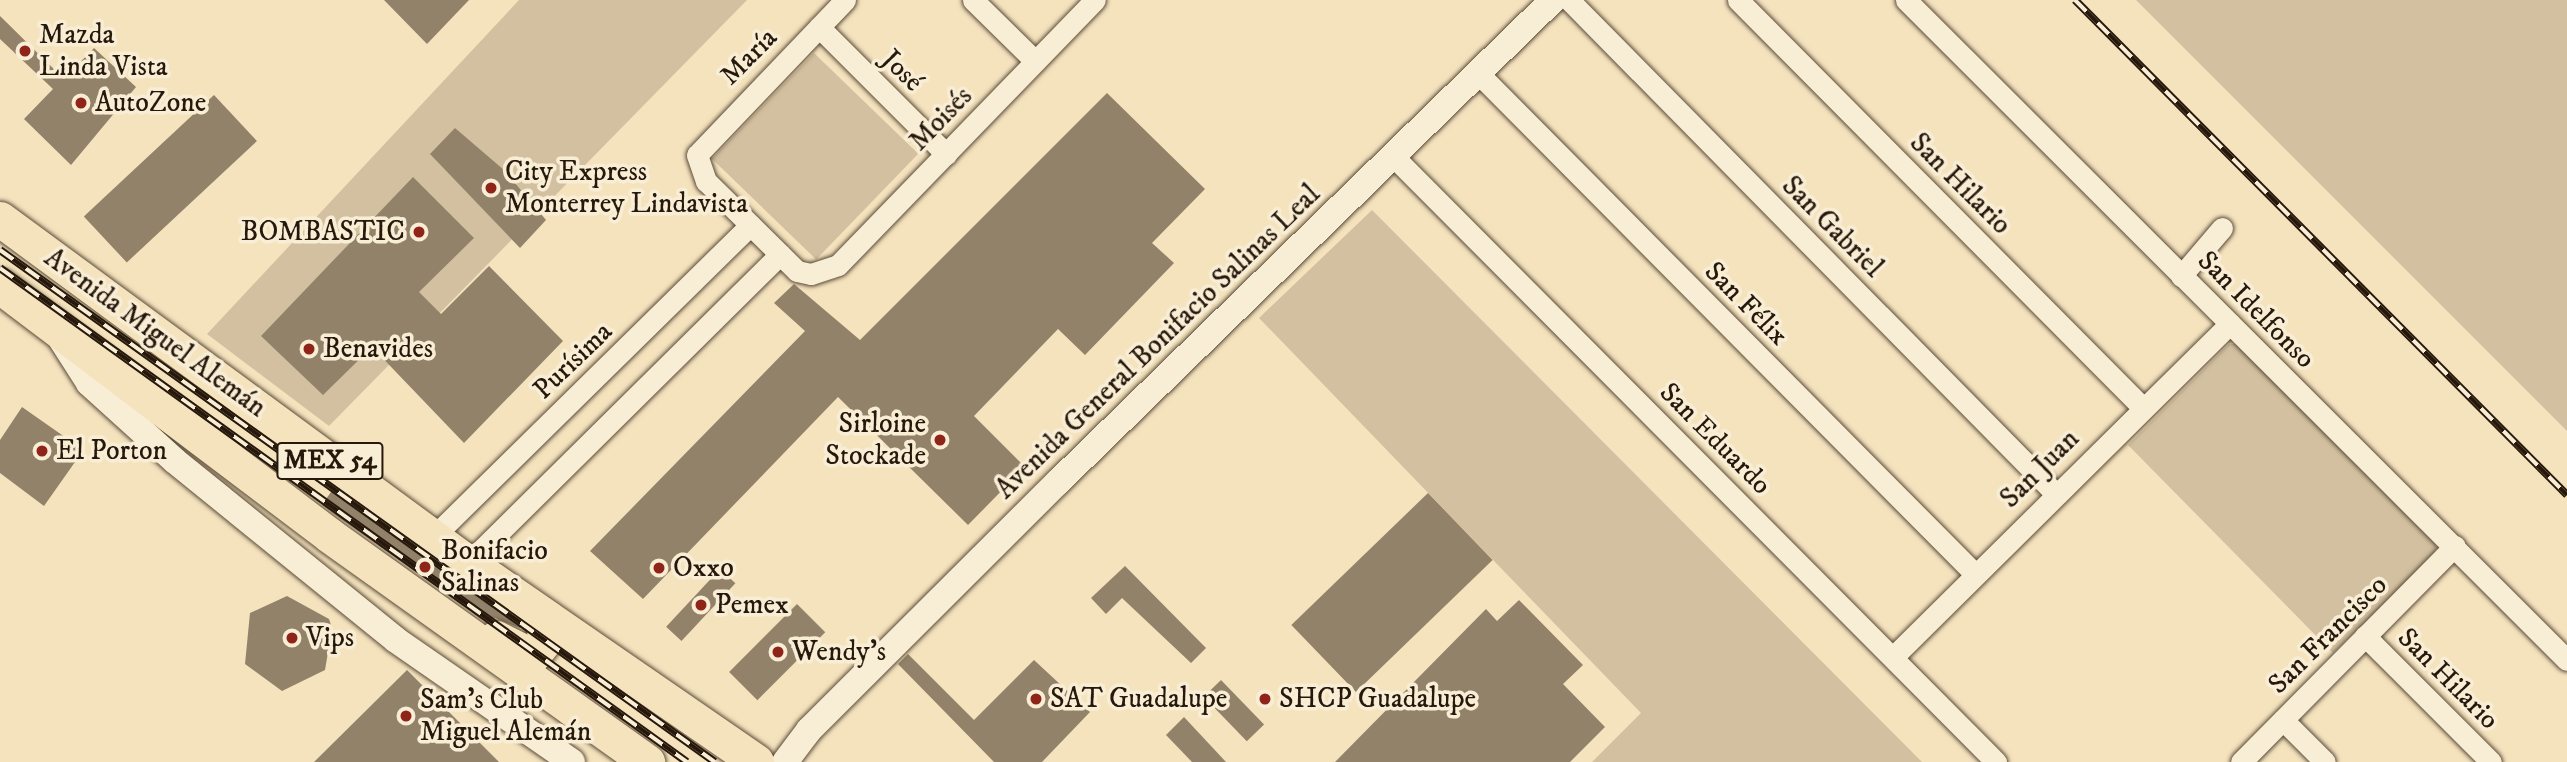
<!DOCTYPE html>
<meta charset="utf-8">
<style>
body{margin:0}
#map{position:relative;width:2567px;height:762px;overflow:hidden;background:#f5e3be;font-family:"IM FELL DW Pica",serif}
div>[style]{position:absolute}
.green>*{inset:0;background:#d2c0a0;transform-origin:0 0}
.building>*{inset:0;background:#928269;transform-origin:0 0}
.roads{filter:drop-shadow(0 0 2px #5a4b38) drop-shadow(0 0 2px #5a4b38)}
.minor>*{height:21px;margin:-10.5px;padding:0 10.5px;transform-origin:10.5px;border-radius:10.5px;background:#f8edd5}
.tertiary>*{height:26px;margin:-13px;padding:0 13px;transform-origin:13px;border-radius:13px;background:#f8edd5}
.trunk>*{height:35px;margin:-17.5px;padding:0 17.5px;transform-origin:17.5px;border-radius:17.5px;background:#f5e3be}
.rail>*{height:8px;margin-top:-4px;transform-origin:0;background:repeating-linear-gradient(90deg,#f8edd5 0 16px,#27180c 0 32px);box-sizing:border-box;border-block:2px solid #27180c}
.dots>*{width:19px;height:19px;translate:-50% -50%;box-sizing:border-box;border:4px solid #f8edd5;border-radius:50%}
span{translate:-50% -50%;white-space:nowrap;text-align:center;line-height:1.15;-webkit-text-stroke:7px #f8edd5;paint-order:stroke}
.shield-label span{padding:2px 5px;background:#f8edd5;border:2px solid;border-radius:5px;-webkit-text-stroke-width:0}
.shield-label{font-size:26px;color:#27180c;font-weight:700}
.poi-label{font-size:28px;color:#27180c}
.left{translate:0 -50%;text-align:left}
.right{translate:-100% -50%;text-align:right}
.street-label{font-size:28px;color:#27180c}
</style>
<div id="map">
<div class="green">
<i style="clip-path:polygon(519px 0,747px 0,329px 426px,207px 334px)"></i>
<i style="clip-path:polygon(2136px 0,2567px 0,2567px 431px)"></i>
<i style="left:814px;top:53px;width:145px;height:147px;rotate:44deg"></i>
<i style="clip-path:polygon(1372px 210px,1922px 762px,1592px 762px,1641px 713px,1259px 318px)"></i>
<i style="clip-path:polygon(2229px 344px,2240px 344px,2436px 540px,2435px 554px,2333px 653px,2128px 445px)"></i>
</div>
<div class="building">
<i style="clip-path:polygon(384px 0,469px 0,427px 44px)"></i>
<i style="clip-path:polygon(0 16px,64px 79px,94px 48px,136px 87px,71px 165px,24px 119px,53px 89px,0 39px)"></i>
<i style="clip-path:polygon(1107px 93px,1205px 189px,1152px 243px,1174px 263px,1085px 355px,1058px 329px,974px 416px,1025px 467px,968px 525px,838px 397px,643px 599px,590px 551px,805px 331px,774px 303px,794px 284px,860px 340px)"></i>
<i style="left:214px;top:95px;width:63px;height:178px;rotate:47deg"></i>
<i style="clip-path:polygon(455px 128px,504px 170px,546px 220px,520px 248px,430px 154px)"></i>
<i style="clip-path:polygon(413px 177px,474px 238px,419px 292px,441px 314px,489px 266px,563px 341px,464px 443px,372px 347px,323px 395px,261px 336px)"></i>
<i style="clip-path:polygon(22px 407px,72px 442px,82px 442px,84px 460px,75px 462px,44px 506px,0 473px,0 440px)"></i>
<i style="clip-path:polygon(333px 489px,522px 625px,520px 628px,495px 618px,485px 621px,341px 519px,322px 505px)"></i>
<i style="left:1428px;top:493px;width:93px;height:190px;rotate:46deg"></i>
<i style="clip-path:polygon(1125px 566px,1206px 648px,1191px 663px,1122px 598px,1106px 614px,1091px 598px)"></i>
<i style="left:720px;top:569px;width:21px;height:79px;rotate:43deg"></i>
<i style="clip-path:polygon(287px 596px,329px 619px,332px 628px,325px 670px,282px 691px,245px 664px,250px 613px)"></i>
<i style="clip-path:polygon(1519px 600px,1583px 665px,1563px 684px,1605px 727px,1570px 762px,1335px 762px,1486px 609px,1497px 621px)"></i>
<i style="left:797px;top:604px;width:40px;height:96px;rotate:45deg"></i>
<i style="clip-path:polygon(908px 654px,974px 720px,1034px 660px,1090px 712px,1042px 762px,994px 762px,898px 664px)"></i>
<i style="clip-path:polygon(407px 670px,499px 762px,314px 762px)"></i>
<i style="left:1221px;top:680px;width:62px;height:24px;rotate:46deg"></i>
<i style="clip-path:polygon(1184px 717px,1226px 762px,1192px 762px,1166px 735px)"></i>
</div>
<div class="roads">
<div class="minor">
<i style="left:845px;top:0;width:214px;rotate:133.7deg"></i>
<i style="left:697px;top:155px;width:28px;rotate:71deg"></i>
<i style="left:706px;top:181px;width:128px;rotate:44.7deg"></i>
<i style="left:797px;top:271px;width:14px;rotate:12deg"></i>
<i style="left:811px;top:274px;width:28px;rotate:-18deg"></i>
<i style="left:838px;top:265px;width:369px;rotate:-45.9deg"></i>
<i style="left:973px;top:0;width:87px;rotate:44.5deg"></i>
<i style="left:1569px;top:0;width:692px;rotate:45.41deg"></i>
<i style="left:1738px;top:0;width:573px;rotate:45.21deg"></i>
<i style="left:1906px;top:0;width:934px;rotate:44.96deg"></i>
<i style="left:819px;top:27px;width:180px;rotate:45deg"></i>
<i style="left:1478px;top:73px;width:706px;rotate:45.23deg"></i>
<i style="left:1393px;top:156px;width:855px;rotate:45.14deg"></i>
<i style="left:2181px;top:276px;width:63px;rotate:-49.5deg"></i>
<i style="left:433px;top:537px;width:445px;rotate:-44.5deg"></i>
<i style="left:468px;top:563px;width:439px;rotate:-44.7deg"></i>
<i style="left:2365px;top:636px;width:178px;rotate:45deg"></i>
<i style="left:1893px;top:657px;width:474px;rotate:-44.7deg"></i>
<i style="left:2283px;top:720px;width:59px;rotate:45deg"></i>
<i style="left:2241px;top:762px;width:304px;rotate:-45.3deg"></i>
</div>
<div class="tertiary">
<i style="left:61px;top:339px;width:52px;rotate:57.5deg"></i>
<i style="left:89px;top:383px;width:116px;rotate:42.2deg"></i>
<i style="left:175px;top:461px;width:284px;rotate:39deg"></i>
<i style="left:396px;top:640px;width:214px;rotate:34.7deg"></i>
<i style="left:785px;top:762px;width:40px;rotate:-53deg"></i>
<i style="left:809px;top:730px;width:351px;rotate:-44.9deg"></i>
<i style="left:1058px;top:482px;width:691px;rotate:-44.24deg"></i>
</div>
<div class="trunk">
<i style="left:0;top:219px;width:581px;rotate:36.32deg"></i>
<i style="left:468px;top:563px;width:350px;rotate:34.6deg"></i>
<i style="left:0;top:286px;width:413px;rotate:37.1deg"></i>
<i style="left:329px;top:535px;width:391px;rotate:35.5deg"></i>
<i style="left:496px;top:638px;width:40px;rotate:26.6deg"></i>
<i style="left:532px;top:656px;width:21px;rotate:-51deg"></i>
<i style="left:545px;top:640px;width:25px;rotate:-95deg"></i>
</div>
</div>
<div class="rail">
<i style="left:2075px;top:0;width:698px;rotate:45.17deg"></i>
<i style="left:0;top:250px;width:879px;rotate:35.61deg"></i>
<i style="left:0;top:268px;width:846px;rotate:35.72deg"></i>
</div>
<div class="dots">
<i style="left:25px;top:51px;background:#8f2418"></i>
<i style="left:81px;top:103px;background:#8f2418"></i>
<i style="left:491px;top:188px;background:#8f2418"></i>
<i style="left:419px;top:232px;background:#8f2418"></i>
<i style="left:309px;top:349px;background:#8f2418"></i>
<i style="left:940px;top:440px;background:#8f2418"></i>
<i style="left:42px;top:451px;background:#8f2418"></i>
<i style="left:425px;top:567px;background:#8f2418"></i>
<i style="left:659px;top:568px;background:#8f2418"></i>
<i style="left:701px;top:605px;background:#8f2418"></i>
<i style="left:292px;top:638px;background:#8f2418"></i>
<i style="left:778px;top:652px;background:#8f2418"></i>
<i style="left:1036px;top:699px;background:#8f2418"></i>
<i style="left:1265px;top:699px;background:#8f2418"></i>
<i style="left:406px;top:716px;background:#8f2418"></i>
</div>
<div class="shield-label">
<span style="left:330px;top:461px">MEX 54</span>
</div>
<div class="poi-label">
<span class="left" style="left:39px;top:51px">Mazda<br>Linda Vista</span>
<span class="left" style="left:95px;top:103px">AutoZone</span>
<span class="left" style="left:505px;top:188px">City Express<br>Monterrey Lindavista</span>
<span class="right" style="left:405px;top:232px">BOMBASTIC</span>
<span class="left" style="left:323px;top:349px">Benavides</span>
<span class="right" style="left:926px;top:440px">Sirloine<br>Stockade</span>
<span class="left" style="left:56px;top:451px">El Porton</span>
<span class="left" style="left:441px;top:567px">Bonifacio<br>Salinas</span>
<span class="left" style="left:673px;top:568px">Oxxo</span>
<span class="left" style="left:715px;top:605px">Pemex</span>
<span class="left" style="left:306px;top:638px">Vips</span>
<span class="left" style="left:792px;top:652px">Wendy's</span>
<span class="left" style="left:1050px;top:699px">SAT Guadalupe</span>
<span class="left" style="left:1279px;top:699px">SHCP Guadalupe</span>
<span class="left" style="left:420px;top:716px">Sam's Club<br>Miguel Alemán</span>
</div>
<div class="street-label">
<span style="left:749px;top:57px;rotate:-45deg">María</span>
<span style="left:902px;top:71px;rotate:45deg">José</span>
<span style="left:941px;top:119px;rotate:-46deg">Moisés</span>
<span style="left:1960px;top:184px;rotate:45deg">San Hilario</span>
<span style="left:1832px;top:227px;rotate:45deg">San Gabriel</span>
<span style="left:1746px;top:304px;rotate:45deg">San Félix</span>
<span style="left:2256px;top:310px;rotate:45deg">San Idelfonso</span>
<span style="left:155px;top:333px;rotate:36deg">Avenida Miguel Alemán</span>
<span style="left:1158px;top:342px;rotate:-44deg">Avenida General Bonifacio Salinas Leal</span>
<span style="left:573px;top:361px;rotate:-44deg">Purísima</span>
<span style="left:1715px;top:439px;rotate:45deg">San Eduardo</span>
<span style="left:2040px;top:469px;rotate:-45deg">San Juan</span>
<span style="left:2328px;top:635px;rotate:-45deg">San Francisco</span>
<span style="left:2448px;top:679px;rotate:45deg">San Hilario</span>
</div>
</div>
